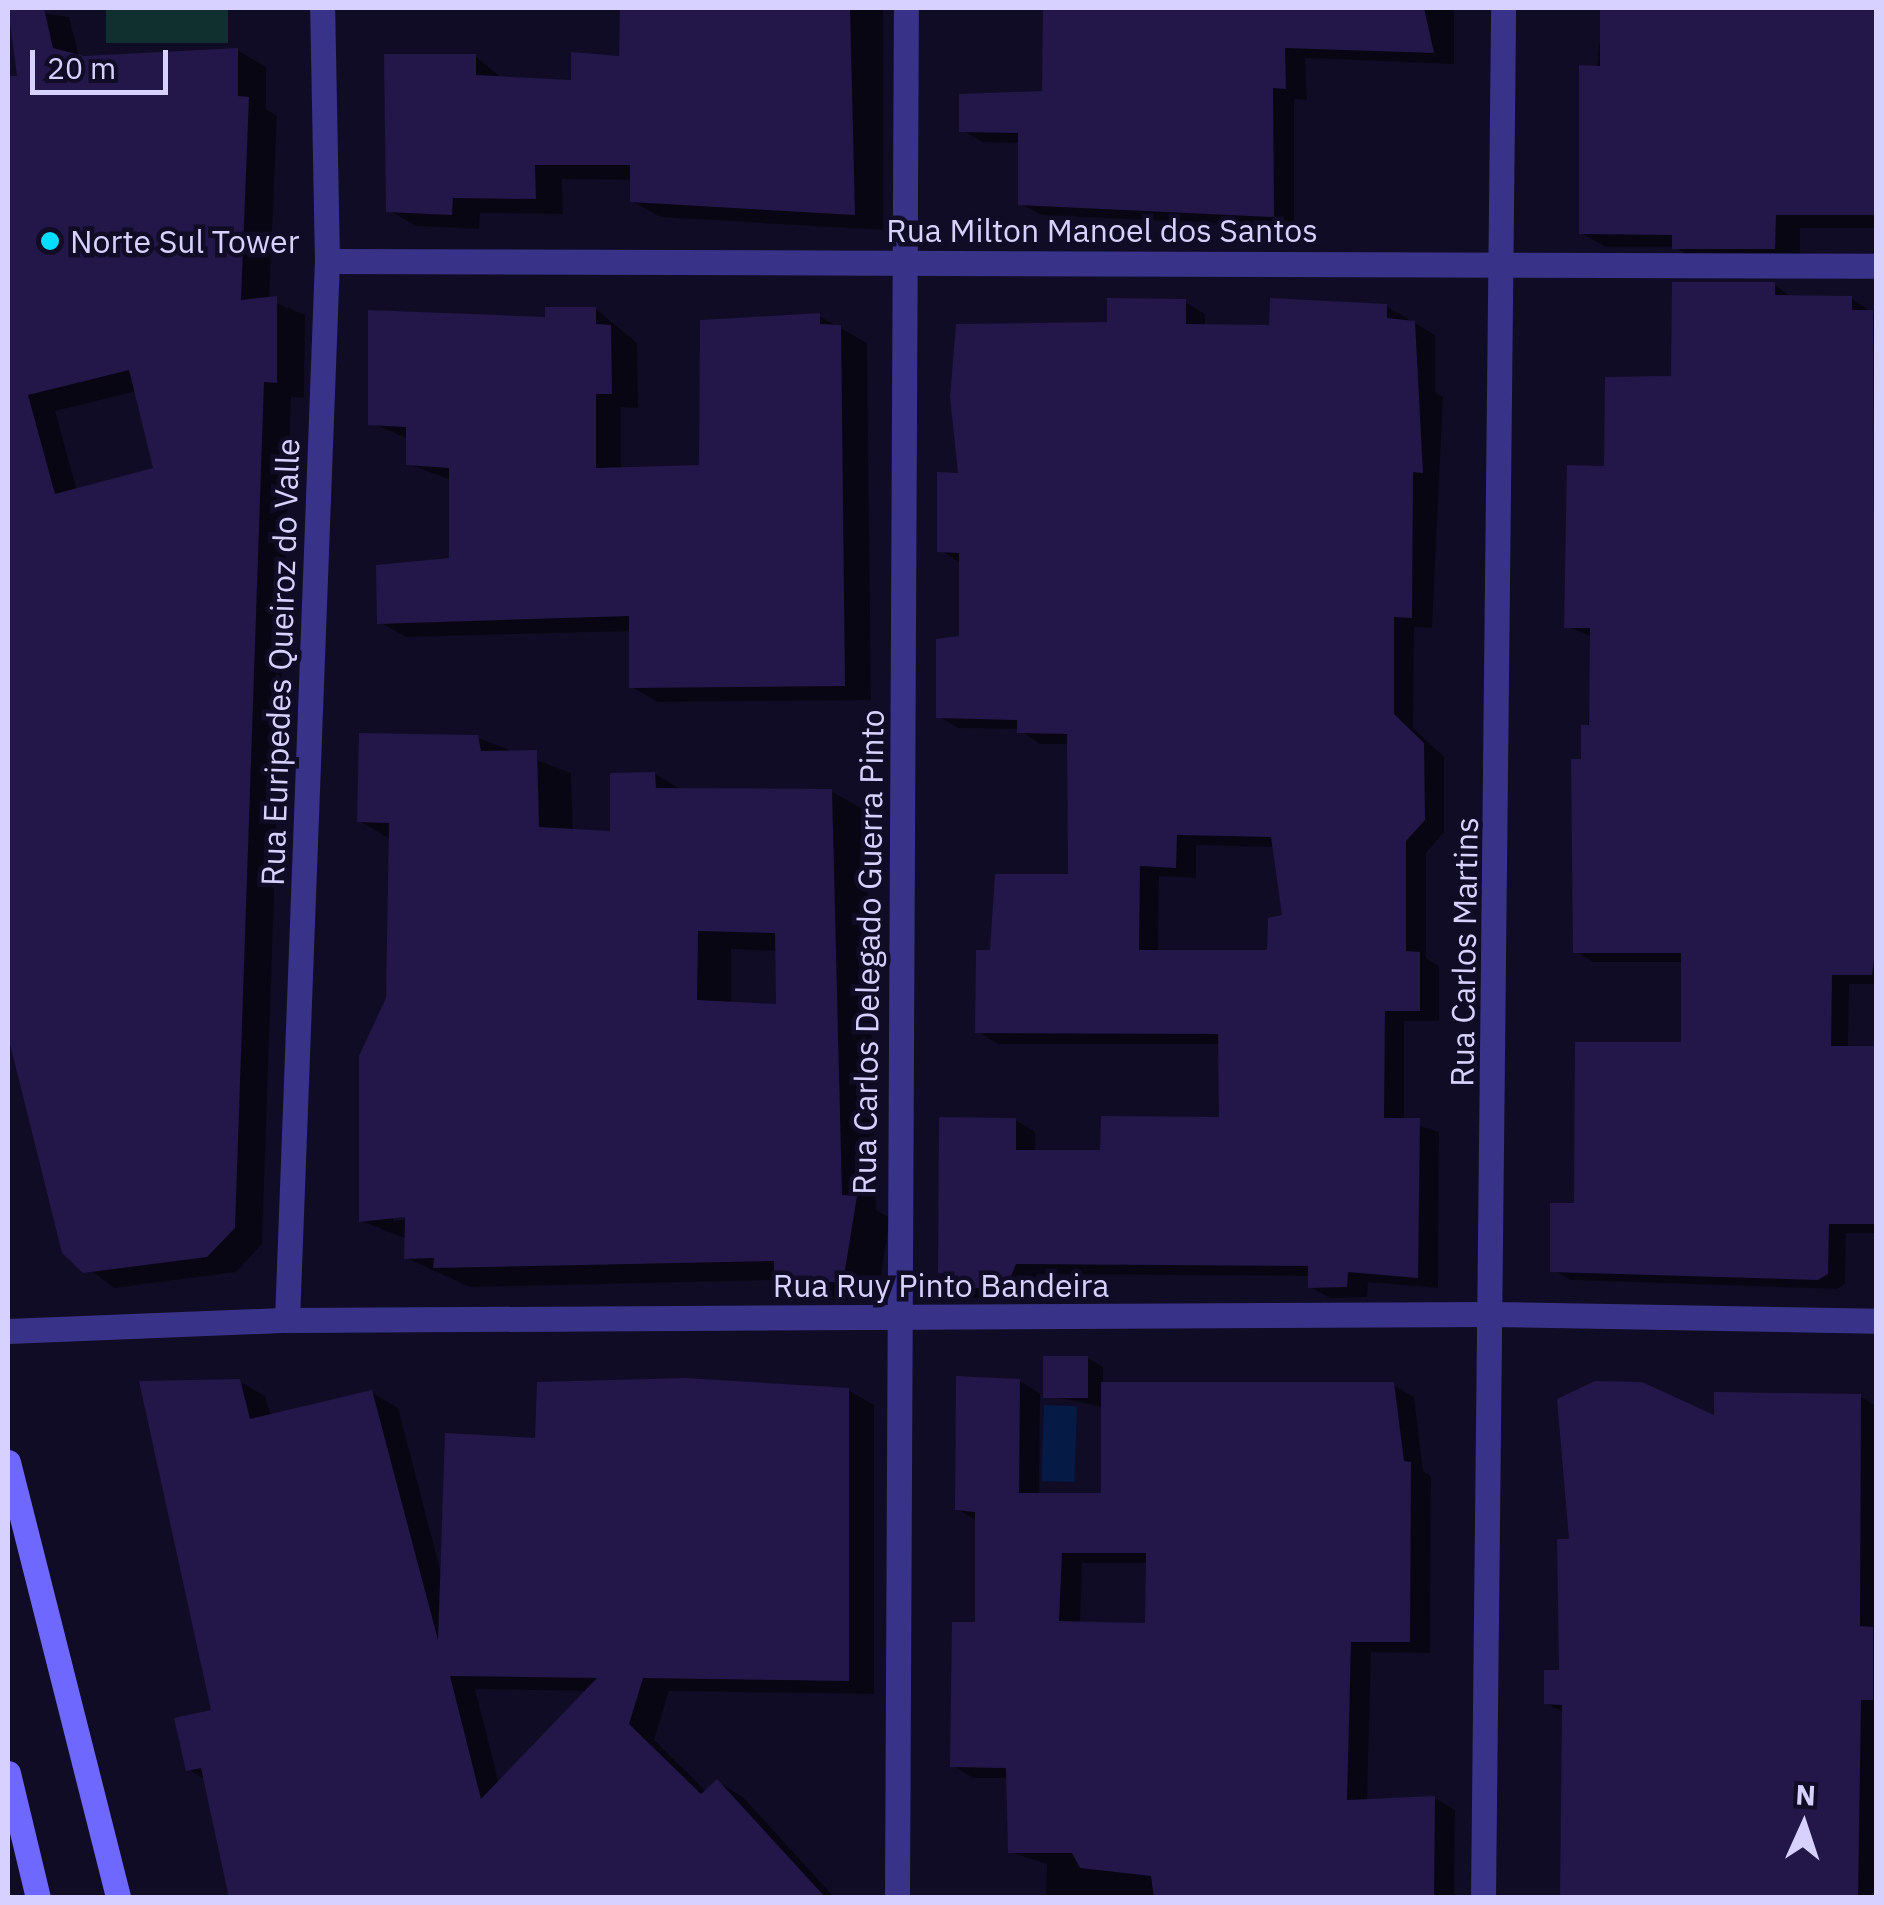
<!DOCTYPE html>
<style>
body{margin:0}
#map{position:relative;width:1884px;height:1905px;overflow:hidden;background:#110c25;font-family:"IBM Plex Sans",sans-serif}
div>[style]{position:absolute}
.green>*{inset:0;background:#0f302f;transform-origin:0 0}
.water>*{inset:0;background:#051b45;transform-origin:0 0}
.shadow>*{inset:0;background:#0007}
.building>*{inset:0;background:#221748;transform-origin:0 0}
.street>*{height:25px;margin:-12.5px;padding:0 12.5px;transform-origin:12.5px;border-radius:12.5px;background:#383388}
.secondary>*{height:25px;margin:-12.5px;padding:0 12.5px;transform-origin:12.5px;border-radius:12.5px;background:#6e68ff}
.dots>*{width:28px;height:28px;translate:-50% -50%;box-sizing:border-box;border:5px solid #110c25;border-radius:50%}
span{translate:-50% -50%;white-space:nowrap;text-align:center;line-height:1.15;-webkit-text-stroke:9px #110c25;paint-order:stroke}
.street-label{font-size:32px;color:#d7d1ff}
.poi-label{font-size:32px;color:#d7d1ff}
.left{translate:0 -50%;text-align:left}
.frame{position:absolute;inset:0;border:10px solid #d7d1ff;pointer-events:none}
.north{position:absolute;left:1754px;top:1775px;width:100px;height:100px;-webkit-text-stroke:8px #110c25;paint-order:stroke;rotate:3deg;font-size:28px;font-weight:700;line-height:40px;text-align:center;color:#d7d1ff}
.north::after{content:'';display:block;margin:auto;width:35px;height:45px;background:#d7d1ff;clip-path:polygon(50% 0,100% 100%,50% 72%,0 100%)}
.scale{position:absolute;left:30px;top:50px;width:138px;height:45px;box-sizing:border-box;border:5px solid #d7d1ff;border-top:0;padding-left:12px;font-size:30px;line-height:35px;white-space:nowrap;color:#d7d1ff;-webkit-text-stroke:8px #110c25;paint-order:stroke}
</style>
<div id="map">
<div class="green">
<i style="left:106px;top:8px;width:122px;height:35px"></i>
</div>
<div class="water">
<i style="left:1044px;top:1405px;width:33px;height:76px;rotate:2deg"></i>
</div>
<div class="shadow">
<i style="clip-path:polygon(evenodd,8px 8px,69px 17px,79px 57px,237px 50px,266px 67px,266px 109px,277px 116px,269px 300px,305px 315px,304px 398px,291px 397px,262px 1244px,236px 1272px,114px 1288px,65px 1251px,8px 1026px,8px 113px,16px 111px,8px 78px,20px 79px,8px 8px,136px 391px,156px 470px,77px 491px,55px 411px,136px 391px)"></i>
<i style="clip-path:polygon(622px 8px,883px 8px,883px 230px,660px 217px,632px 201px,633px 180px,562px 179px,563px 214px,480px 213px,479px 229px,416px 226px,388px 210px,475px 56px,503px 79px,573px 83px,622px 58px)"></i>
<i style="clip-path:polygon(1045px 8px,1454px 8px,1454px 64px,1305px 58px,1307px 100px,1294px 99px,1294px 227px,1041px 215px,1020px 203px,1021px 143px,982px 142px,962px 130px,1045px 93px)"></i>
<i style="clip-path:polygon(1603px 8px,1876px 8px,1876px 228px,1800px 228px,1800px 262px,1700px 262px,1674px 247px,1606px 247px,1581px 233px)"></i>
<i style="clip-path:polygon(1774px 284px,1792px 298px,1851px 298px,1876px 315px,1876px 984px,1849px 984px,1848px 1049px,1876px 1050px,1876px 1233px,1846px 1233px,1845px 1284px,1837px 1289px,1570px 1280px,1553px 1270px,1577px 1206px,1683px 1045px,1684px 962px,1593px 962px,1575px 951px,1593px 637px,1566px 626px,1607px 468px,1674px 379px)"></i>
<i style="clip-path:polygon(evenodd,1185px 302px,1205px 314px,1205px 327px,1272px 328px,1386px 306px,1435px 335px,1435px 392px,1443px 397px,1432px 628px,1414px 627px,1413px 728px,1444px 757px,1444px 832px,1426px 853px,1426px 958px,1439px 966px,1439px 1021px,1404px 1021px,1404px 1121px,1439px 1132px,1438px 1288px,1368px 1282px,1367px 1297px,1330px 1298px,1310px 1287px,1310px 1276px,1037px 1274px,1026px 1298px,972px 1298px,940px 1272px,1015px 1120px,1035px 1132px,1035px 1152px,1103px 1153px,1221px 1119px,1221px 1044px,998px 1044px,978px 1032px,993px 953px,1070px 876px,1070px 744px,1039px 744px,1019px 729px,958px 728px,938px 716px,961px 638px,961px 563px,940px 550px,961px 476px,1110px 325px,1185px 302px,1196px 845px,1275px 847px,1284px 917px,1269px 953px,1158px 953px,1159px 876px,1196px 878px,1196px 845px)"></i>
<i style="clip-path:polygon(596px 309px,637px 343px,638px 408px,621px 407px,621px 470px,702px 468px,819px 316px,867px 343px,871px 700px,658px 702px,632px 687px,632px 631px,406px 637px,379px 622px,451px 561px,451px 480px,408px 464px,409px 439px,371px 423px,547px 320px)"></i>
<i style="clip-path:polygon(evenodd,478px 738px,571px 773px,573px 832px,613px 834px,655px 774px,682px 790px,831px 791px,866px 811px,876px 1210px,890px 1218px,877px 1300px,811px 1300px,776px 1280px,470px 1287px,406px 1258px,407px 1239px,361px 1221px,389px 999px,392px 840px,359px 821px,478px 738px,731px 949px,778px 951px,778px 1006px,731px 1004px,731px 949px,478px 738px,393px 1216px,417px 1218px,393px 1221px,393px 1216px)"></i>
<i style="clip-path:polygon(evenodd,1088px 1358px,1103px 1367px,1103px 1384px,1393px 1385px,1414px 1397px,1423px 1471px,1431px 1476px,1430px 1653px,1371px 1652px,1367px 1801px,1435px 1798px,1455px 1810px,1454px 1898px,1046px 1898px,1047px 1864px,1010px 1852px,1009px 1778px,973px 1778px,953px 1766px,977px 1625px,977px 1521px,957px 1509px,1020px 1381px,1044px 1396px,1088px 1358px,1040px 1394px,1103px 1407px,1103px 1496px,1039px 1496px,1040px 1394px,1088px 1358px,1082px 1563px,1148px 1563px,1148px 1626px,1080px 1624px,1082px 1563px)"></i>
<i style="clip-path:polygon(evenodd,239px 1381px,265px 1396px,271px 1416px,372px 1393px,398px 1408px,441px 1573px,538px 1440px,848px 1390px,874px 1405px,874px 1694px,669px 1691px,654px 1740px,707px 1792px,718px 1782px,743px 1797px,835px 1898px,238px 1898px,206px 1780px,188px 1769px,214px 1712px,239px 1381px,475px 1689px,588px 1691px,499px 1784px,475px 1689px)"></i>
<i style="clip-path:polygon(1860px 1396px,1876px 1406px,1876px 1898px,1565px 1898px,1565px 1713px,1546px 1703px,1561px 1673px,1571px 1542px,1716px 1419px)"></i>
</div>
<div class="building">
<i style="clip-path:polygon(evenodd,8px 8px,44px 8px,53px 48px,84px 56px,238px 48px,238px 96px,249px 97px,241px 300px,277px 296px,277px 383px,264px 382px,235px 1228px,207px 1257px,83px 1273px,62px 1253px,8px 1036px,8px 76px,17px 76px,8px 8px,129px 370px,153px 468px,55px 494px,28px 395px,129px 370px)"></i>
<i style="clip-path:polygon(620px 8px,850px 8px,855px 215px,630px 202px,630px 165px,535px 165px,536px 199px,453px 198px,452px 215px,386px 212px,384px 54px,476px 54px,476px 75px,571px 80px,571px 52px,619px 56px)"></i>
<i style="clip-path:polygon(1043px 8px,1424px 8px,1434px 53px,1285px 48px,1286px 89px,1273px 88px,1274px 217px,1018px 205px,1018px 133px,959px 132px,959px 94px,1042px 91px)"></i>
<i style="clip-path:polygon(1600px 8px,1874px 8px,1876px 215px,1776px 215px,1775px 249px,1672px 249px,1672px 235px,1579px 234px,1579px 65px,1600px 66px)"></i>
<i style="clip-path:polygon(1672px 282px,1775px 282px,1775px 295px,1852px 296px,1852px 310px,1873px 310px,1876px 942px,1872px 975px,1832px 975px,1831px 1046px,1876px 1046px,1876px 1224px,1829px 1224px,1828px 1274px,1818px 1280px,1550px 1272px,1550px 1203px,1574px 1203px,1575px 1042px,1681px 1042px,1681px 953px,1573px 953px,1571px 759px,1581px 759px,1581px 725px,1589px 725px,1590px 628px,1564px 628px,1567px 465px,1604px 466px,1605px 377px,1671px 376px)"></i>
<i style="clip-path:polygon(evenodd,1107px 298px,1186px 299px,1186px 324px,1269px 325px,1270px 298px,1387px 304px,1387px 318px,1415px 321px,1423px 473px,1413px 472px,1412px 618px,1394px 617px,1394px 714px,1424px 743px,1425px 820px,1406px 841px,1406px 951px,1420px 952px,1420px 1011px,1385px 1011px,1384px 1118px,1420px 1118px,1418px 1278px,1348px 1272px,1347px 1287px,1308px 1288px,1308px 1266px,1016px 1264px,1006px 1288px,950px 1288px,950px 1274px,938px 1273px,939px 1117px,1016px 1118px,1016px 1150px,1100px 1150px,1101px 1116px,1219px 1117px,1218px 1034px,975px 1033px,976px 950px,990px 950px,995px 874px,1068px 874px,1067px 734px,1017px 733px,1017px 720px,936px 718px,936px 639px,959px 636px,959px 553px,937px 552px,937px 472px,958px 473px,950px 397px,956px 324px,1107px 322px,1107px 298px,1177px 835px,1271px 837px,1282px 915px,1268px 918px,1267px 950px,1139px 950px,1140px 866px,1176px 868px,1177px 835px)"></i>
<i style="clip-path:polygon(545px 307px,596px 307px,596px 324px,611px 325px,612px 394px,596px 394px,596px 468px,699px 465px,700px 320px,820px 313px,820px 324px,841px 325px,845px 686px,629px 688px,629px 616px,377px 624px,376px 565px,449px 558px,449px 468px,406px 465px,406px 427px,368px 425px,368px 310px,545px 317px)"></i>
<i style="clip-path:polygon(evenodd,359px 733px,478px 735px,481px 751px,537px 750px,539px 827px,610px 831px,610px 773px,655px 772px,656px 788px,832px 789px,842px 1195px,857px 1196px,843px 1282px,774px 1282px,774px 1261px,433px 1268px,434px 1258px,404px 1259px,405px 1217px,359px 1222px,359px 1056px,386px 998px,389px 823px,357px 822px,359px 733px,698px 931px,775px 933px,776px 1004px,697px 1000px,698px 931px)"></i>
<i style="left:1043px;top:1356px;width:45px;height:42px"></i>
<i style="clip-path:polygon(evenodd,956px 1376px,1020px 1379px,1019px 1493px,1101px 1493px,1101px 1382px,1394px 1382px,1404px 1461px,1411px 1462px,1410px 1642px,1351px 1642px,1347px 1800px,1435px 1796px,1434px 1898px,1154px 1898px,1151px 1876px,1080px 1868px,1072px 1853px,1008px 1853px,1006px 1768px,950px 1767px,952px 1622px,975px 1622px,975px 1512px,955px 1510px,956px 1376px,1062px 1553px,1146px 1553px,1145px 1623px,1059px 1621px,1062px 1553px)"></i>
<i style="clip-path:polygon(evenodd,686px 1378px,849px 1388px,849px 1681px,643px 1678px,629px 1724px,701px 1794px,717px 1779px,826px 1898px,229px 1898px,201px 1768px,186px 1771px,174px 1718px,211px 1710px,139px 1381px,240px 1379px,250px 1419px,372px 1390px,438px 1640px,445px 1433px,535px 1438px,537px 1382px,686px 1378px,450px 1676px,597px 1678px,481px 1799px,450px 1676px)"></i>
<i style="clip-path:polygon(1595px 1381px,1642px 1382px,1714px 1415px,1714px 1392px,1861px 1394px,1860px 1626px,1873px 1627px,1873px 1700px,1861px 1700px,1858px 1898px,1560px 1898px,1562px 1705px,1544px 1704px,1544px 1670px,1559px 1670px,1557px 1539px,1569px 1539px,1557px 1399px)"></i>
</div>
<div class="street">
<i style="left:327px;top:261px;width:1549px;rotate:0.18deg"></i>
<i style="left:287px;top:1320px;width:1060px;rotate:-87.84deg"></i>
<i style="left:327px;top:261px;width:253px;rotate:-91.1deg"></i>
<i style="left:8px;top:1331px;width:279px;rotate:-2.3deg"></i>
<i style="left:287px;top:1320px;width:1205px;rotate:-0.29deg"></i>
<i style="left:1492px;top:1314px;width:384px;rotate:1deg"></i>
<i style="left:897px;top:1898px;width:1890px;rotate:-89.73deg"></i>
<i style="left:1483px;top:1898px;width:1890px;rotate:-89.39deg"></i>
</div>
<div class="secondary">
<i style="left:8px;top:1462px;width:450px;rotate:75.8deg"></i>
<i style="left:8px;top:1773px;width:129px;rotate:76.5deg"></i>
</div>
<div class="dots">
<i style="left:50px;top:241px;background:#00defc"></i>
</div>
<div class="street-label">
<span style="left:1102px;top:230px">Rua Milton Manoel dos Santos</span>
<span style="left:280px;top:662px;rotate:-88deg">Rua Euripedes Queiroz do Valle</span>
<span style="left:868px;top:952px;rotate:-89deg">Rua Carlos Delegado Guerra Pinto</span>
<span style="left:1464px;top:952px;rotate:-89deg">Rua Carlos Martins</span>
<span style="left:941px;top:1285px">Rua Ruy Pinto Bandeira</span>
</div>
<div class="poi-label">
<span class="left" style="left:70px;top:241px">Norte Sul Tower</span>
</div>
<div class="frame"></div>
<div class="north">N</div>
<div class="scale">20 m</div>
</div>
